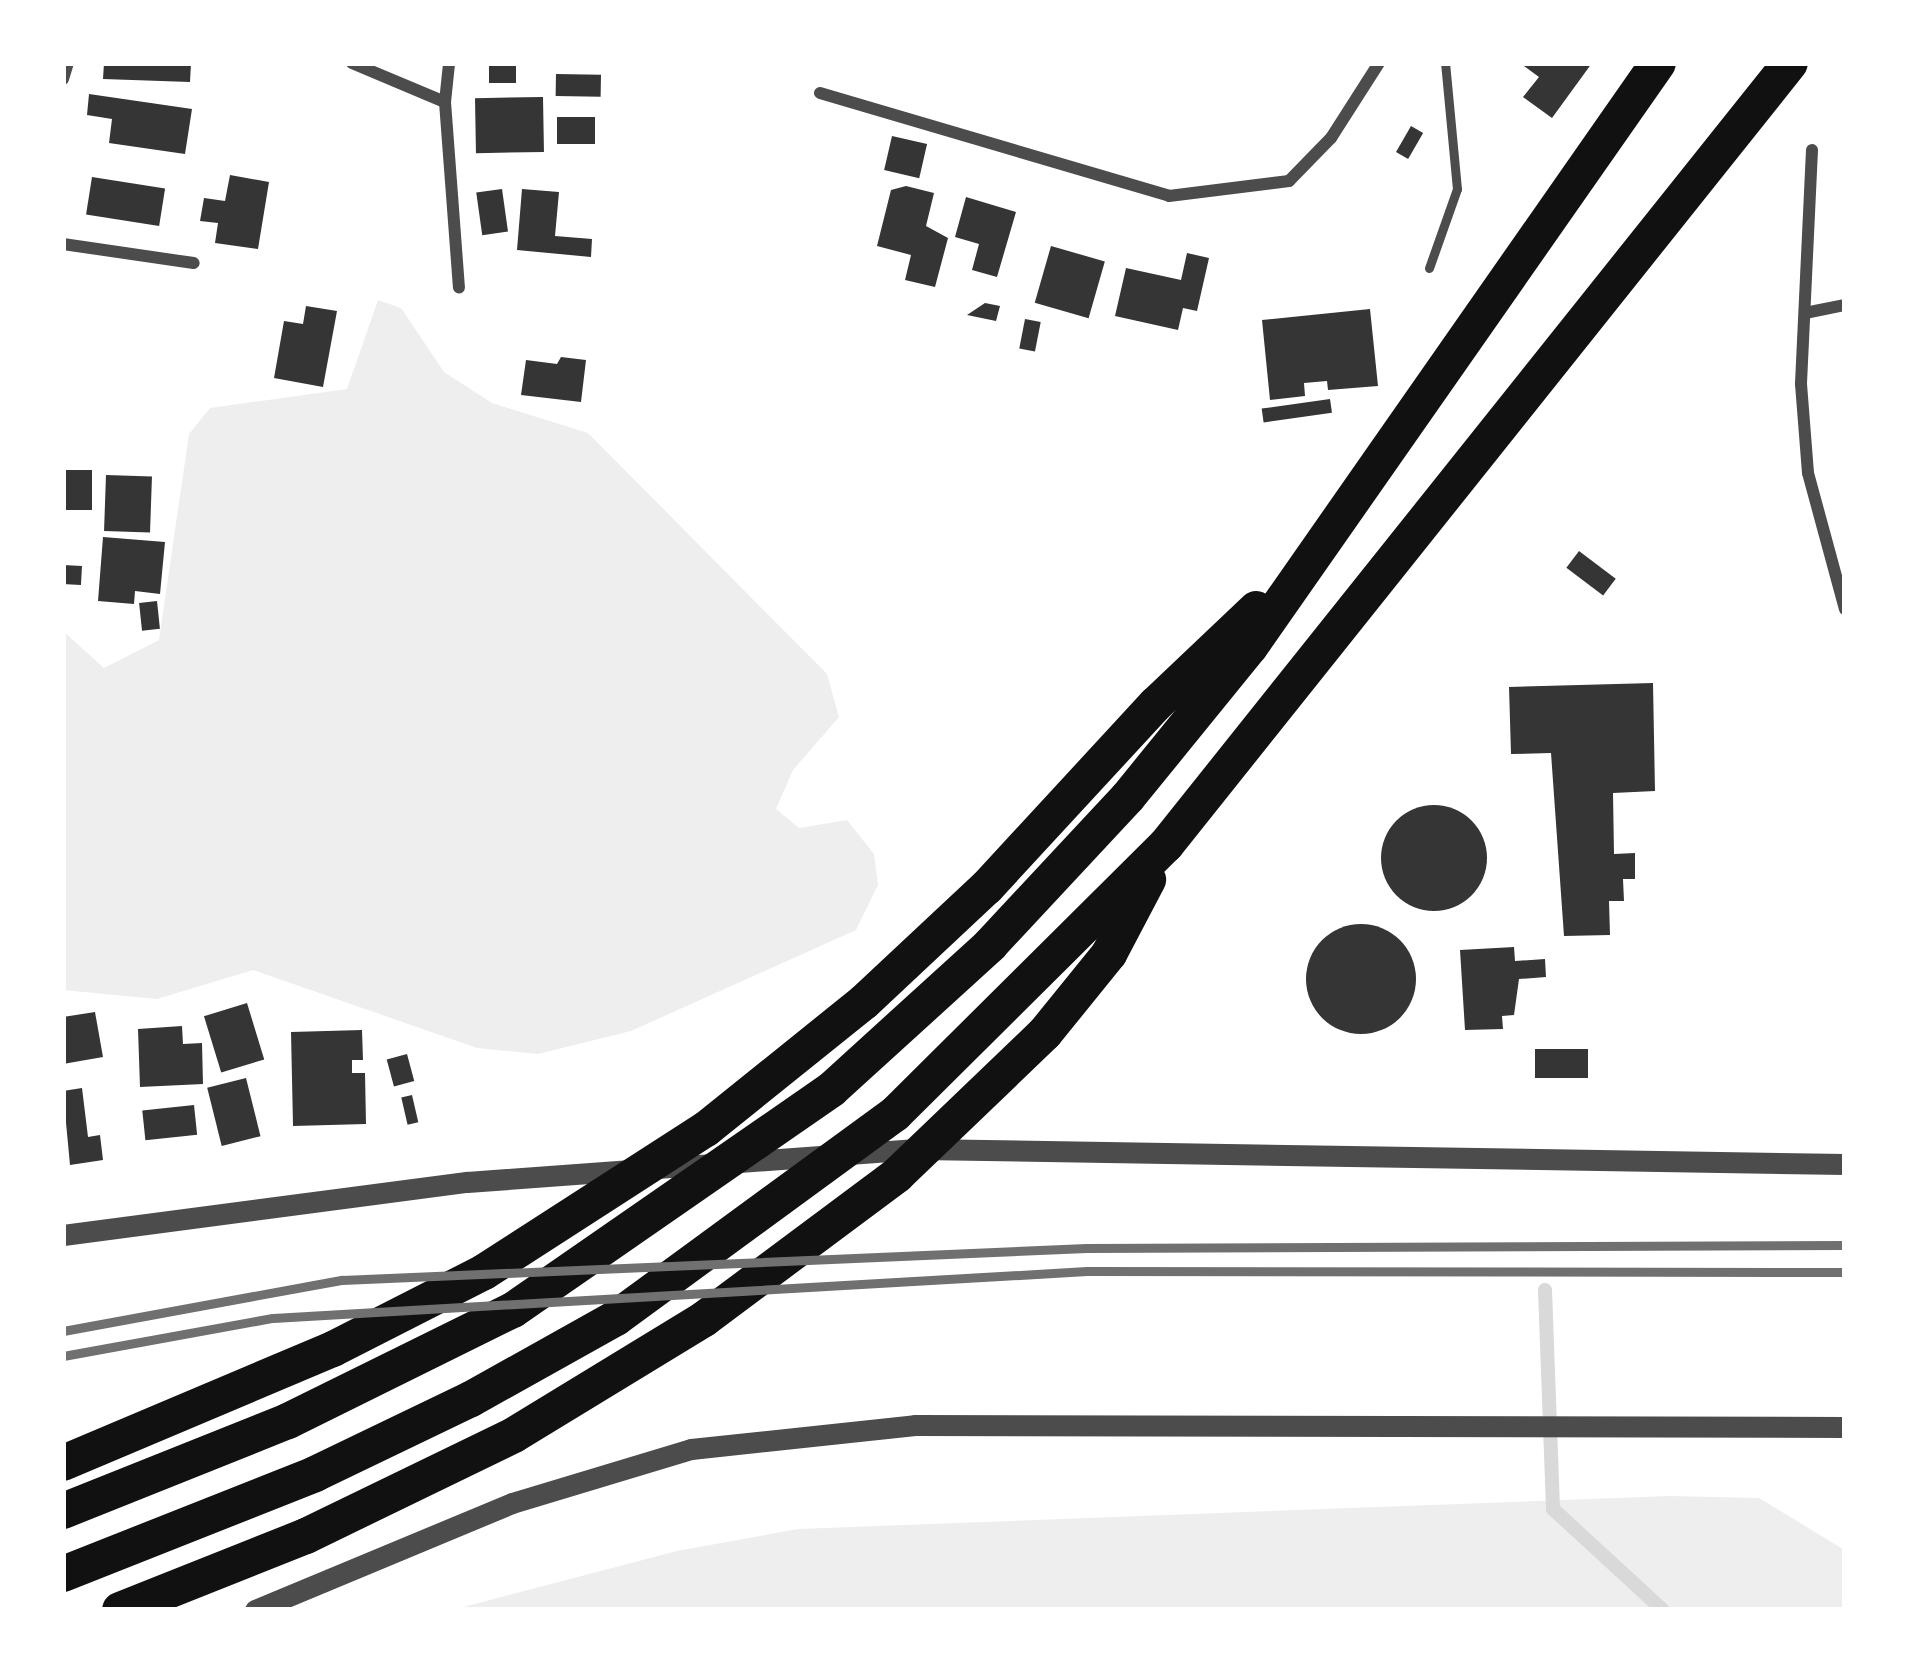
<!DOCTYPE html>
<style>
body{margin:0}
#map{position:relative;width:1908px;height:1673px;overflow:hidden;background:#fff;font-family:Montserrat,sans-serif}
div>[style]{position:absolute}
.green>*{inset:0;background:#eee}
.stream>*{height:14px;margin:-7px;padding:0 7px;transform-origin:7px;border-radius:7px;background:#d9d9d9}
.building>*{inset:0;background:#353535;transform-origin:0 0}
.round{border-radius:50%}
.service>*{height:9px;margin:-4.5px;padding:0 4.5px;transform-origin:4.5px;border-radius:4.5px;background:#4c4c4c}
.minor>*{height:12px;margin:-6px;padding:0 6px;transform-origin:6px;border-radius:6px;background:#4c4c4c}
.tertiary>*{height:21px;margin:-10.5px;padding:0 10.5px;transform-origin:10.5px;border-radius:10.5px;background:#4c4c4c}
.motorway>*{height:36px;margin:-18px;padding:0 18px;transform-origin:18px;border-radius:18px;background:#111}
.rail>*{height:9px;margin:-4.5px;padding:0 4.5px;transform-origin:4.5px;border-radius:4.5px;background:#707070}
span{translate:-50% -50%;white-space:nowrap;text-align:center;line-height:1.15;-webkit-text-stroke:10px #fff;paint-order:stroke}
.frame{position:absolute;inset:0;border:66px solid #fff;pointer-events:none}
</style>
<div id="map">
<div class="green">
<i style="clip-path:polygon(378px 300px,401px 308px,444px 372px,492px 403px,588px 433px,827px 674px,839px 717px,793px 770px,776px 809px,799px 828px,847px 820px,874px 854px,878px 885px,856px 930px,631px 1031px,538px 1054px,477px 1048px,253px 970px,157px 999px,63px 990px,63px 631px,104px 668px,159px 640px,189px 434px,210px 408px,347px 389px)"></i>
<i style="clip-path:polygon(1669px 1496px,1759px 1498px,1843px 1549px,1845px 1610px,452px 1610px,677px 1551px,798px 1529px)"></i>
</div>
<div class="stream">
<i style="left:1545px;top:1290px;width:219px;rotate:87.9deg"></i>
<i style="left:1553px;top:1509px;width:149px;rotate:42.6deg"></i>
</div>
<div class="building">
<i style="clip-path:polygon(104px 63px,191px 63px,190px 82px,103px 79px)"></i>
<i style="clip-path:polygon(1520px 63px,1592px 63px,1552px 118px,1523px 97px,1539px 77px)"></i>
<i style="left:516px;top:66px;width:17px;height:27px;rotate:90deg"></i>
<i style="left:556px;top:74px;width:45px;height:22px;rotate:1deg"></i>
<i style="clip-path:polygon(89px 94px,192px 109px,185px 154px,109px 143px,112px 119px,87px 115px)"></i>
<i style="left:543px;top:97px;width:55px;height:68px;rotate:89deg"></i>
<i style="left:595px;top:117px;width:27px;height:38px;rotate:90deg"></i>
<i style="left:1411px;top:126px;width:14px;height:30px;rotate:30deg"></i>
<i style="left:892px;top:136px;width:36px;height:35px;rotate:13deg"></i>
<i style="clip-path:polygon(230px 175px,269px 182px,258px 249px,215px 243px,218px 223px,200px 221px,204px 198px,225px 201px)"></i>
<i style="left:92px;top:177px;width:74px;height:38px;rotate:9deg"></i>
<i style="clip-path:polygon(906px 186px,934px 193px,926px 226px,948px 238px,935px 287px,905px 280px,911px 255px,877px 246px,891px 190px)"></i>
<i style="left:502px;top:189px;width:43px;height:26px;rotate:82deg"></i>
<i style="clip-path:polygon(522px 189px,559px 192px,555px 236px,592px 239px,591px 257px,517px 250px)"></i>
<i style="clip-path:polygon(966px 197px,1016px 212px,997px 277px,972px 270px,979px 244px,955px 237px)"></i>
<i style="left:1051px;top:246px;width:56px;height:59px;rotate:16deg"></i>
<i style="clip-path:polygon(1187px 253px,1209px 258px,1197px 311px,1183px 308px,1178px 330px,1115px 316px,1126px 268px,1181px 280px)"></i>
<i style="clip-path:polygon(985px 303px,1000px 306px,996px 321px,967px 315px)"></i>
<i style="clip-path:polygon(306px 306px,337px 311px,323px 387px,274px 378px,284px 321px,303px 324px)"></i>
<i style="clip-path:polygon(1370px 309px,1378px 386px,1328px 390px,1327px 381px,1304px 383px,1305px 396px,1270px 400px,1262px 320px)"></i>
<i style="left:1025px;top:319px;width:16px;height:30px;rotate:11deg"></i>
<i style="clip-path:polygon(561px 357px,586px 360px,581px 402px,521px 395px,526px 360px,557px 364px)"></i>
<i style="left:1330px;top:399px;width:14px;height:69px;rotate:82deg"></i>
<i style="left:63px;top:470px;width:29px;height:40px"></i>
<i style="left:106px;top:475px;width:46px;height:56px;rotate:2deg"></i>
<i style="clip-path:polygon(103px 537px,165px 542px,160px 594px,135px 591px,134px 604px,98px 601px)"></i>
<i style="left:1579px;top:551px;width:46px;height:21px;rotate:37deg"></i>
<i style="left:63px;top:565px;width:19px;height:19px;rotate:3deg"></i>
<i style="left:157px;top:601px;width:28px;height:18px;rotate:84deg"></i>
<i style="clip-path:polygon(1653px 683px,1655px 791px,1613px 793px,1614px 854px,1635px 853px,1635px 879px,1623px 879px,1624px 901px,1609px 901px,1610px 935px,1564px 936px,1551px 753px,1511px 754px,1509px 687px)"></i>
<i class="round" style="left:1381px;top:805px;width:106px;height:106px"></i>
<i class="round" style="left:1306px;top:924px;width:110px;height:110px"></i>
<i style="clip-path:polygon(1514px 947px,1515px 961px,1545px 959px,1546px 977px,1519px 979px,1514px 1015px,1502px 1016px,1503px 1029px,1465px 1030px,1460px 950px)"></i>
<i style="left:247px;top:1003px;width:59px;height:45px;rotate:73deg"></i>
<i style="clip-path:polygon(95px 1012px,103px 1057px,63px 1064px,63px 1017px)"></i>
<i style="clip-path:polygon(182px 1026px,183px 1044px,202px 1043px,203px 1084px,140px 1087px,138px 1029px)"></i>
<i style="clip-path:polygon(362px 1030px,363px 1060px,352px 1060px,352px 1073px,365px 1073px,366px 1124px,293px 1126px,291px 1032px)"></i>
<i style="left:1535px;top:1049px;width:53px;height:29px"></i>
<i style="left:407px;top:1054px;width:28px;height:21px;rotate:75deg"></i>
<i style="left:246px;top:1078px;width:60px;height:40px;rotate:76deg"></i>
<i style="clip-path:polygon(82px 1088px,88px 1137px,100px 1135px,103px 1160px,70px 1165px,63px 1091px)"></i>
<i style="left:412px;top:1095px;width:28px;height:11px;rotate:77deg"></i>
<i style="left:194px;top:1105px;width:30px;height:52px;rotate:84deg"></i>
</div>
<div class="service">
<i style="left:1429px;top:268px;width:84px;rotate:-70.5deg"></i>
<i style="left:1457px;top:189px;width:127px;rotate:-95.4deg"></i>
</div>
<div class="minor">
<i style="left:352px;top:63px;width:101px;rotate:22.8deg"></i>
<i style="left:445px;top:102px;width:39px;rotate:-84deg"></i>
<i style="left:63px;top:79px;width:17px;rotate:-73deg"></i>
<i style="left:820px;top:93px;width:364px;rotate:16.4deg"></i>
<i style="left:1169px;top:196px;width:121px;rotate:-7.1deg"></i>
<i style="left:1289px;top:181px;width:60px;rotate:-45.7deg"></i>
<i style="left:1331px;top:138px;width:89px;rotate:-57.4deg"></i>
<i style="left:445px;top:102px;width:186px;rotate:85.7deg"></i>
<i style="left:1812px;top:150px;width:234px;rotate:92.7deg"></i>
<i style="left:1801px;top:384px;width:89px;rotate:85.5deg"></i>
<i style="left:1808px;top:473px;width:141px;rotate:74.8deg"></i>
<i style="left:63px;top:244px;width:132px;rotate:8.3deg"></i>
<i style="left:1805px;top:313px;width:41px;rotate:-11.3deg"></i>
</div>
<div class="tertiary">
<i style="left:63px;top:1235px;width:407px;rotate:-7.5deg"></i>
<i style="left:467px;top:1182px;width:454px;rotate:-4.2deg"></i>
<i style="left:920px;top:1149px;width:925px;rotate:0.93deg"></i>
<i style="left:255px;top:1610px;width:278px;rotate:-22.6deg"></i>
<i style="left:512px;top:1503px;width:187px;rotate:-16.8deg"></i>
<i style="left:691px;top:1449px;width:225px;rotate:-6.1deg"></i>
<i style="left:915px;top:1425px;width:930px;rotate:0.12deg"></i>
</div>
<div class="motorway">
<i style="left:63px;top:1463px;width:293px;rotate:-22.9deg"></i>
<i style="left:333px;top:1349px;width:169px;rotate:-27deg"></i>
<i style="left:484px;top:1272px;width:264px;rotate:-32.8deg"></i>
<i style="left:706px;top:1129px;width:203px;rotate:-38.8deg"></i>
<i style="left:864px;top:1002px;width:168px;rotate:-43.1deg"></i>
<i style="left:987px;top:887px;width:249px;rotate:-47.3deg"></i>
<i style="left:1156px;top:704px;width:138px;rotate:-43.5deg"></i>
<i style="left:63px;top:1511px;width:242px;rotate:-21.8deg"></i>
<i style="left:288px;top:1421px;width:251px;rotate:-26.3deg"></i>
<i style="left:513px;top:1310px;width:388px;rotate:-34.7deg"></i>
<i style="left:832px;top:1089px;width:214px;rotate:-42.3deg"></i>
<i style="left:990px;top:945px;width:202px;rotate:-47deg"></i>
<i style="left:1128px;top:797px;width:193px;rotate:-50.9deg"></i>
<i style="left:1250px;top:647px;width:712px;rotate:-55.06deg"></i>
<i style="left:63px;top:1574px;width:271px;rotate:-21.6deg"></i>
<i style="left:315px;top:1474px;width:173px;rotate:-25.7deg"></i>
<i style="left:471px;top:1399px;width:166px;rotate:-29.2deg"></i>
<i style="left:616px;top:1318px;width:346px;rotate:-36.2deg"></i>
<i style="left:895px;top:1114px;width:382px;rotate:-44.8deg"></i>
<i style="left:1166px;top:845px;width:1000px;rotate:-51.41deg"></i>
<i style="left:120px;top:1610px;width:200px;rotate:-21.7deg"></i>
<i style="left:306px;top:1536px;width:231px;rotate:-25.9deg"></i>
<i style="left:514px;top:1435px;width:223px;rotate:-31.4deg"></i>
<i style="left:704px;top:1319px;width:241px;rotate:-36.7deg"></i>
<i style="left:897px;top:1175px;width:205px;rotate:-43.8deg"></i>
<i style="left:1045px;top:1033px;width:102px;rotate:-51deg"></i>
<i style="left:1109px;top:954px;width:84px;rotate:-62.2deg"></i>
</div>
<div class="rail">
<i style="left:63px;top:1331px;width:284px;rotate:-10.4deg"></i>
<i style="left:342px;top:1280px;width:745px;rotate:-2.46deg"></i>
<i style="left:1086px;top:1248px;width:759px;rotate:-0.23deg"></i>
<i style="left:63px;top:1356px;width:213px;rotate:-10.3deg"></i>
<i style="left:273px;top:1318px;width:815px;rotate:-3.3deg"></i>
<i style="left:1087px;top:1271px;width:758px;rotate:0.08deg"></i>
</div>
<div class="frame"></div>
</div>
